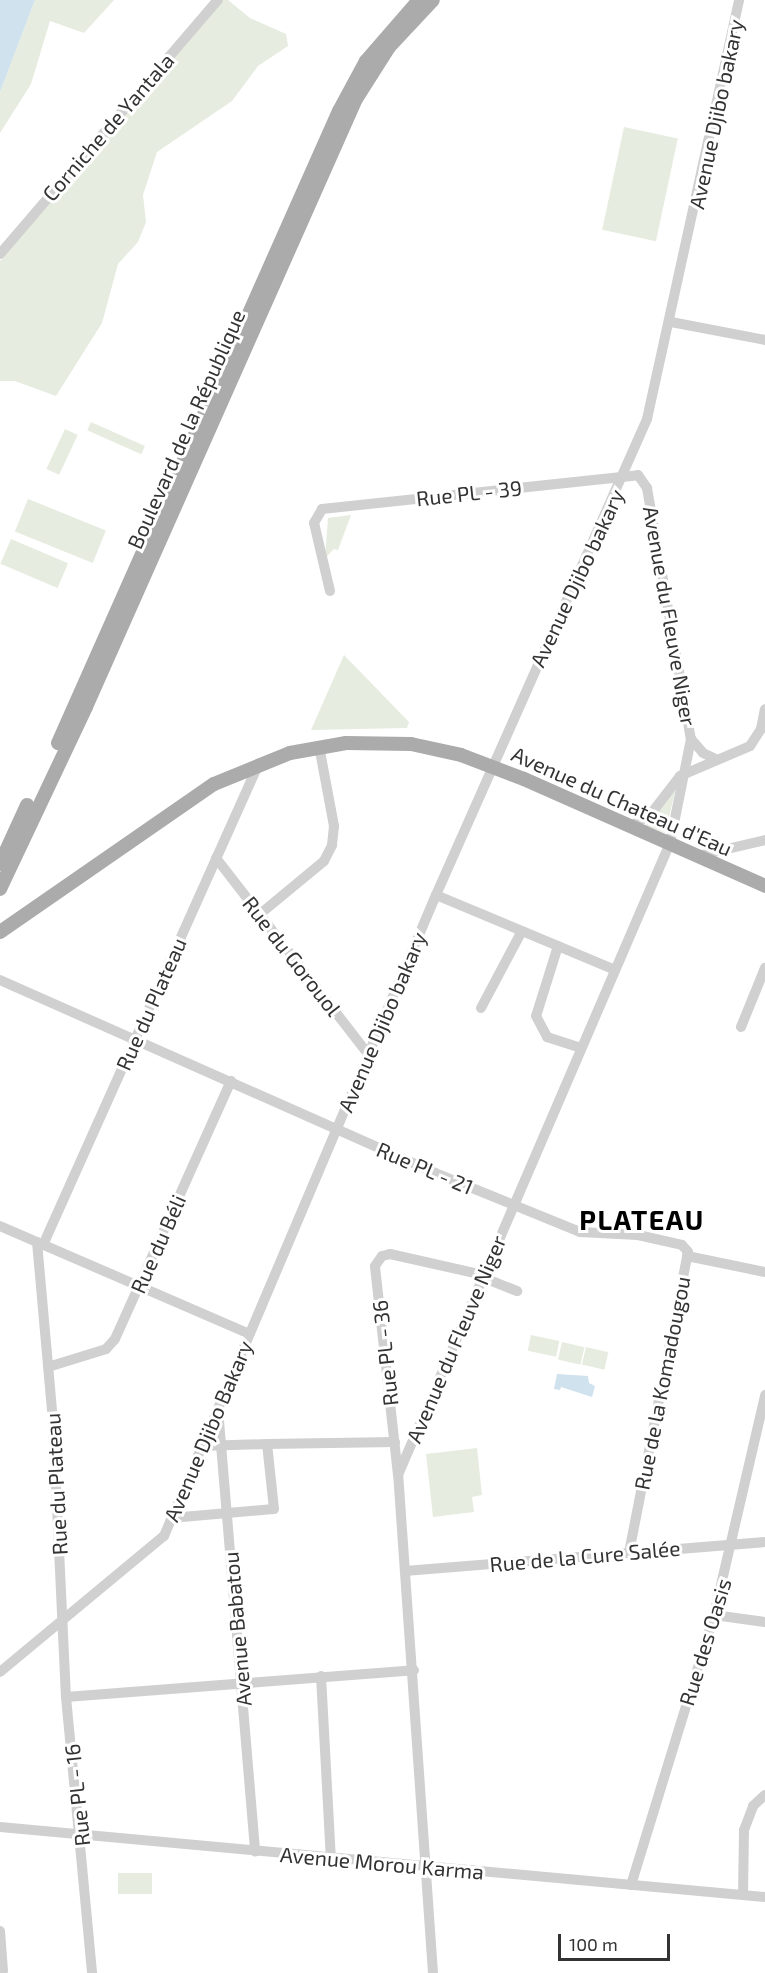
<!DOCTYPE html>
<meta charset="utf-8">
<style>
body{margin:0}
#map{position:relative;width:765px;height:1973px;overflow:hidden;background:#fff;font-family:"Exo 2",sans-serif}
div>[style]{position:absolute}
.green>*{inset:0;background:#e6ecdf;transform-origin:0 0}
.water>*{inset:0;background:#cfe2ee}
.minor>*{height:10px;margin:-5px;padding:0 5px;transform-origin:5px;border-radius:5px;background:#d0d0d0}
.major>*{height:14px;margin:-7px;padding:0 7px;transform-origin:7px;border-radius:7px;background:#ababab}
span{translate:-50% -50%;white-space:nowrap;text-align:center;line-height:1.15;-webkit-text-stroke:6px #fff;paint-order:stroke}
.street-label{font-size:21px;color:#333}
.district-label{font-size:27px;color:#000;font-weight:700;letter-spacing:1.5px}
.scale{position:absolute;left:558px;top:1934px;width:112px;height:27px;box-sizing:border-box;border:3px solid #333;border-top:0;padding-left:8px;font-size:18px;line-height:21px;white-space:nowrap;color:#333;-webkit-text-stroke:4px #fff;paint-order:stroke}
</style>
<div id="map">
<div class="green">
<i style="clip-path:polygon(35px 0,114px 0,84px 33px,50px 21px,31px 84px,0 133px,0 92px)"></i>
<i style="clip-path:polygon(222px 0,228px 0,250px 18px,286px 34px,288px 46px,258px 66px,232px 101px,157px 152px,143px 195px,146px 222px,138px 242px,118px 264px,102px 323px,56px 396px,15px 381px,0 381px,0 261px)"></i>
<i style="left:624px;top:127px;width:55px;height:105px;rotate:12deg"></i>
<i style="left:91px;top:422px;width:59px;height:9px;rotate:24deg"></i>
<i style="left:65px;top:429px;width:14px;height:44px;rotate:25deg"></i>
<i style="left:28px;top:499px;width:84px;height:35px;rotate:22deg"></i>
<i style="clip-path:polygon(351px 515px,338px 550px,334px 549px,325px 558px,328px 518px)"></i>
<i style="left:11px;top:539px;width:62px;height:27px;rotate:23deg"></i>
<i style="clip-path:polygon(344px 655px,409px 722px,407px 728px,311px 730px)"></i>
<i style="clip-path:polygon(678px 780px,665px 833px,645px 825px,648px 822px)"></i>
<i style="left:531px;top:1335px;width:29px;height:16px;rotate:12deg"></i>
<i style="left:562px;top:1342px;width:23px;height:18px;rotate:13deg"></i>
<i style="left:586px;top:1347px;width:23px;height:18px;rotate:13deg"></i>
<i style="clip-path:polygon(477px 1448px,482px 1495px,472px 1497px,474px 1512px,433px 1517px,426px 1454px)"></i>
<i style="left:118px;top:1873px;width:34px;height:21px"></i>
</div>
<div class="water">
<i style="clip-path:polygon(0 0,35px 0,0 92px)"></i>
<i style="clip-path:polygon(557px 1374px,588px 1376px,589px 1383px,595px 1386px,592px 1397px,561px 1387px,560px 1390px,554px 1389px)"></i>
</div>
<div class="minor">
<i style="left:0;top:254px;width:335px;rotate:-49.4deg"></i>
<i style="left:671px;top:322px;width:96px;rotate:10.8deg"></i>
<i style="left:330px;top:591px;width:70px;rotate:-103.2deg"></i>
<i style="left:314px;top:523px;width:16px;rotate:-60deg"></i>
<i style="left:322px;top:509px;width:318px;rotate:-6.1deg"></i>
<i style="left:638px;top:475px;width:16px;rotate:55deg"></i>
<i style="left:647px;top:488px;width:255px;rotate:80.1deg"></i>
<i style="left:691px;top:739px;width:106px;rotate:101.4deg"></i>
<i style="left:670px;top:843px;width:688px;rotate:113.29deg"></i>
<i style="left:691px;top:739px;width:18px;rotate:49deg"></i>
<i style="left:703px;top:753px;width:14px;rotate:25deg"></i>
<i style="left:629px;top:827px;width:24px;rotate:-30deg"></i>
<i style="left:650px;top:815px;width:49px;rotate:-52.4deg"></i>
<i style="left:680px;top:776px;width:76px;rotate:-23.2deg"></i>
<i style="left:750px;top:746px;width:20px;rotate:-57deg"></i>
<i style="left:761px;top:729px;width:20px;rotate:-79deg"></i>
<i style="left:697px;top:856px;width:70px;rotate:-13.2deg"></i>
<i style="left:216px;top:858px;width:248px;rotate:52.2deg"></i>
<i style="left:436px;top:895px;width:194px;rotate:22.7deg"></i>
<i style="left:260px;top:914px;width:83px;rotate:-39.6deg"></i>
<i style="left:324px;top:861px;width:18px;rotate:-63deg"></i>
<i style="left:332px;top:845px;width:19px;rotate:-84deg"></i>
<i style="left:334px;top:826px;width:81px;rotate:-100.6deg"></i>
<i style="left:558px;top:946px;width:73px;rotate:107.4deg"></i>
<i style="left:536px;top:1016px;width:24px;rotate:62deg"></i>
<i style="left:547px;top:1037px;width:35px;rotate:18deg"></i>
<i style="left:0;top:980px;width:476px;rotate:23.9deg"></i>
<i style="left:435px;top:1173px;width:157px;rotate:22.1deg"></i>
<i style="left:580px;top:1232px;width:58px;rotate:3deg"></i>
<i style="left:638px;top:1235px;width:45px;rotate:12.8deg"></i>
<i style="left:682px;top:1245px;width:9px;rotate:49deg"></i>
<i style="left:688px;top:1252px;width:307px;rotate:101.1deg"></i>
<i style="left:481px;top:1008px;width:87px;rotate:-62deg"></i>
<i style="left:741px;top:1027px;width:64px;rotate:-67.9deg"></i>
<i style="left:0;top:1226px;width:272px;rotate:23.4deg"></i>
<i style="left:37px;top:1242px;width:181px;rotate:84.9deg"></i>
<i style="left:53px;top:1422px;width:275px;rotate:87.3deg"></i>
<i style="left:66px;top:1697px;width:277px;rotate:84.6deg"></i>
<i style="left:43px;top:1245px;width:528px;rotate:-65.86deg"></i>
<i style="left:687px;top:1256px;width:80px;rotate:11.6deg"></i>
<i style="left:482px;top:1277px;width:38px;rotate:22deg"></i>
<i style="left:48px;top:1367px;width:61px;rotate:-17.2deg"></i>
<i style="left:106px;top:1349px;width:13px;rotate:-48deg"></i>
<i style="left:115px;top:1339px;width:283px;rotate:-65.8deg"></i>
<i style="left:218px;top:1409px;width:444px;rotate:85.2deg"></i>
<i style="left:267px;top:1444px;width:128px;rotate:-0.9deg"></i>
<i style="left:171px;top:1518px;width:103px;rotate:-5deg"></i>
<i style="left:274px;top:1509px;width:65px;rotate:-96.1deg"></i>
<i style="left:267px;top:1444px;width:66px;rotate:178.3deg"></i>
<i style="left:405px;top:1571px;width:361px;rotate:-4.6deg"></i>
<i style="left:714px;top:1615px;width:51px;rotate:7.8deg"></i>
<i style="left:0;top:1672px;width:213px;rotate:-39.7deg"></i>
<i style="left:164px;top:1536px;width:696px;rotate:-67.01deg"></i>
<i style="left:436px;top:895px;width:521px;rotate:-66.09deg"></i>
<i style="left:647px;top:419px;width:429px;rotate:-77.6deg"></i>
<i style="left:321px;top:1676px;width:183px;rotate:86.9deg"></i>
<i style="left:66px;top:1697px;width:349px;rotate:-4.4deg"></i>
<i style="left:0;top:1827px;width:768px;rotate:5.23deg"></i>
<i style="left:631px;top:1885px;width:282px;rotate:-72.9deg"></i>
<i style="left:714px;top:1615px;width:226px;rotate:-76.9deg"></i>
<i style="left:743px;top:1895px;width:65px;rotate:-89.1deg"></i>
<i style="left:744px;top:1830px;width:26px;rotate:-69deg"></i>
<i style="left:753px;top:1806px;width:16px;rotate:-43deg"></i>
<i style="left:0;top:1931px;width:40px;rotate:85.7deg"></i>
<i style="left:433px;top:1973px;width:499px;rotate:-94deg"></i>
<i style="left:398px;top:1475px;width:210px;rotate:-96.3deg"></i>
<i style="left:375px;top:1266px;width:12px;rotate:-55deg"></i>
<i style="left:382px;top:1256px;width:8px;rotate:-14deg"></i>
<i style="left:390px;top:1254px;width:95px;rotate:12.7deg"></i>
</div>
<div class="major">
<i style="left:58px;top:743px;width:692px;rotate:-66.03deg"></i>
<i style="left:339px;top:111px;width:57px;rotate:-61.6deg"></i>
<i style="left:366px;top:61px;width:81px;rotate:-49deg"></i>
<i style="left:0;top:864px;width:65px;rotate:-65.4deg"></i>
<i style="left:0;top:889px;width:201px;rotate:-64.7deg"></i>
<i style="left:86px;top:707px;width:665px;rotate:-66.06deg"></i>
<i style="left:356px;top:99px;width:62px;rotate:-57.6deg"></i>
<i style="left:389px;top:47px;width:64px;rotate:-46.9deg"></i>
<i style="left:0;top:932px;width:260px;rotate:-34.7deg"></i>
<i style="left:214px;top:784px;width:82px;rotate:-22.2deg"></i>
<i style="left:290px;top:753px;width:57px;rotate:-10.1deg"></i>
<i style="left:346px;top:743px;width:65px;rotate:0.9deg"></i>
<i style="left:411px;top:744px;width:51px;rotate:12.4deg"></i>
<i style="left:461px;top:755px;width:67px;rotate:20.9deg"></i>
<i style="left:524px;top:779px;width:264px;rotate:23.9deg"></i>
</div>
<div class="street-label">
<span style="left:716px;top:114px;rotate:-78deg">Avenue Djibo bakary</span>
<span style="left:108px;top:127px;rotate:-49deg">Corniche de Yantala</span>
<span style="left:186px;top:429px;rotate:-66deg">Boulevard de la République</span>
<span style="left:469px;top:493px;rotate:-6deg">Rue PL - 39</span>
<span style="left:577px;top:578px;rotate:-65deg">Avenue Djibo bakary</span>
<span style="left:670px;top:616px;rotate:80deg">Avenue du Fleuve Niger</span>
<span style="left:622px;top:801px;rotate:24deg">Avenue du Chateau d'Eau</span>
<span style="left:292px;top:956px;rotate:52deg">Rue du Gorouol</span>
<span style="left:151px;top:1004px;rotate:-66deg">Rue du Plateau</span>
<span style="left:382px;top:1022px;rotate:-67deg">Avenue Djibo bakary</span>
<span style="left:425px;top:1168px;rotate:23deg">Rue PL - 21</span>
<span style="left:158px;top:1244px;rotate:-66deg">Rue du Béli</span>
<span style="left:456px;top:1339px;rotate:-67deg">Avenue du Fleuve Niger</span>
<span style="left:385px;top:1353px;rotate:-96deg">Rue PL - 36</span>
<span style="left:662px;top:1383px;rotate:-79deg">Rue de la Komadougou</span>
<span style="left:208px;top:1431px;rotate:-67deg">Avenue Djibo Bakary</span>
<span style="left:56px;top:1484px;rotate:-93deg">Rue du Plateau</span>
<span style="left:585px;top:1556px;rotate:-5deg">Rue de la Cure Salée</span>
<span style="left:237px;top:1629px;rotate:-95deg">Avenue Babatou</span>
<span style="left:705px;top:1642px;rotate:-73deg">Rue des Oasis</span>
<span style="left:77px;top:1795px;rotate:-96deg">Rue PL - 16</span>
<span style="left:382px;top:1863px;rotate:5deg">Avenue Morou Karma</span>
</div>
<div class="district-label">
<span style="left:642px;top:1220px">PLATEAU</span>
</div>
<div class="scale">100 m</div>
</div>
